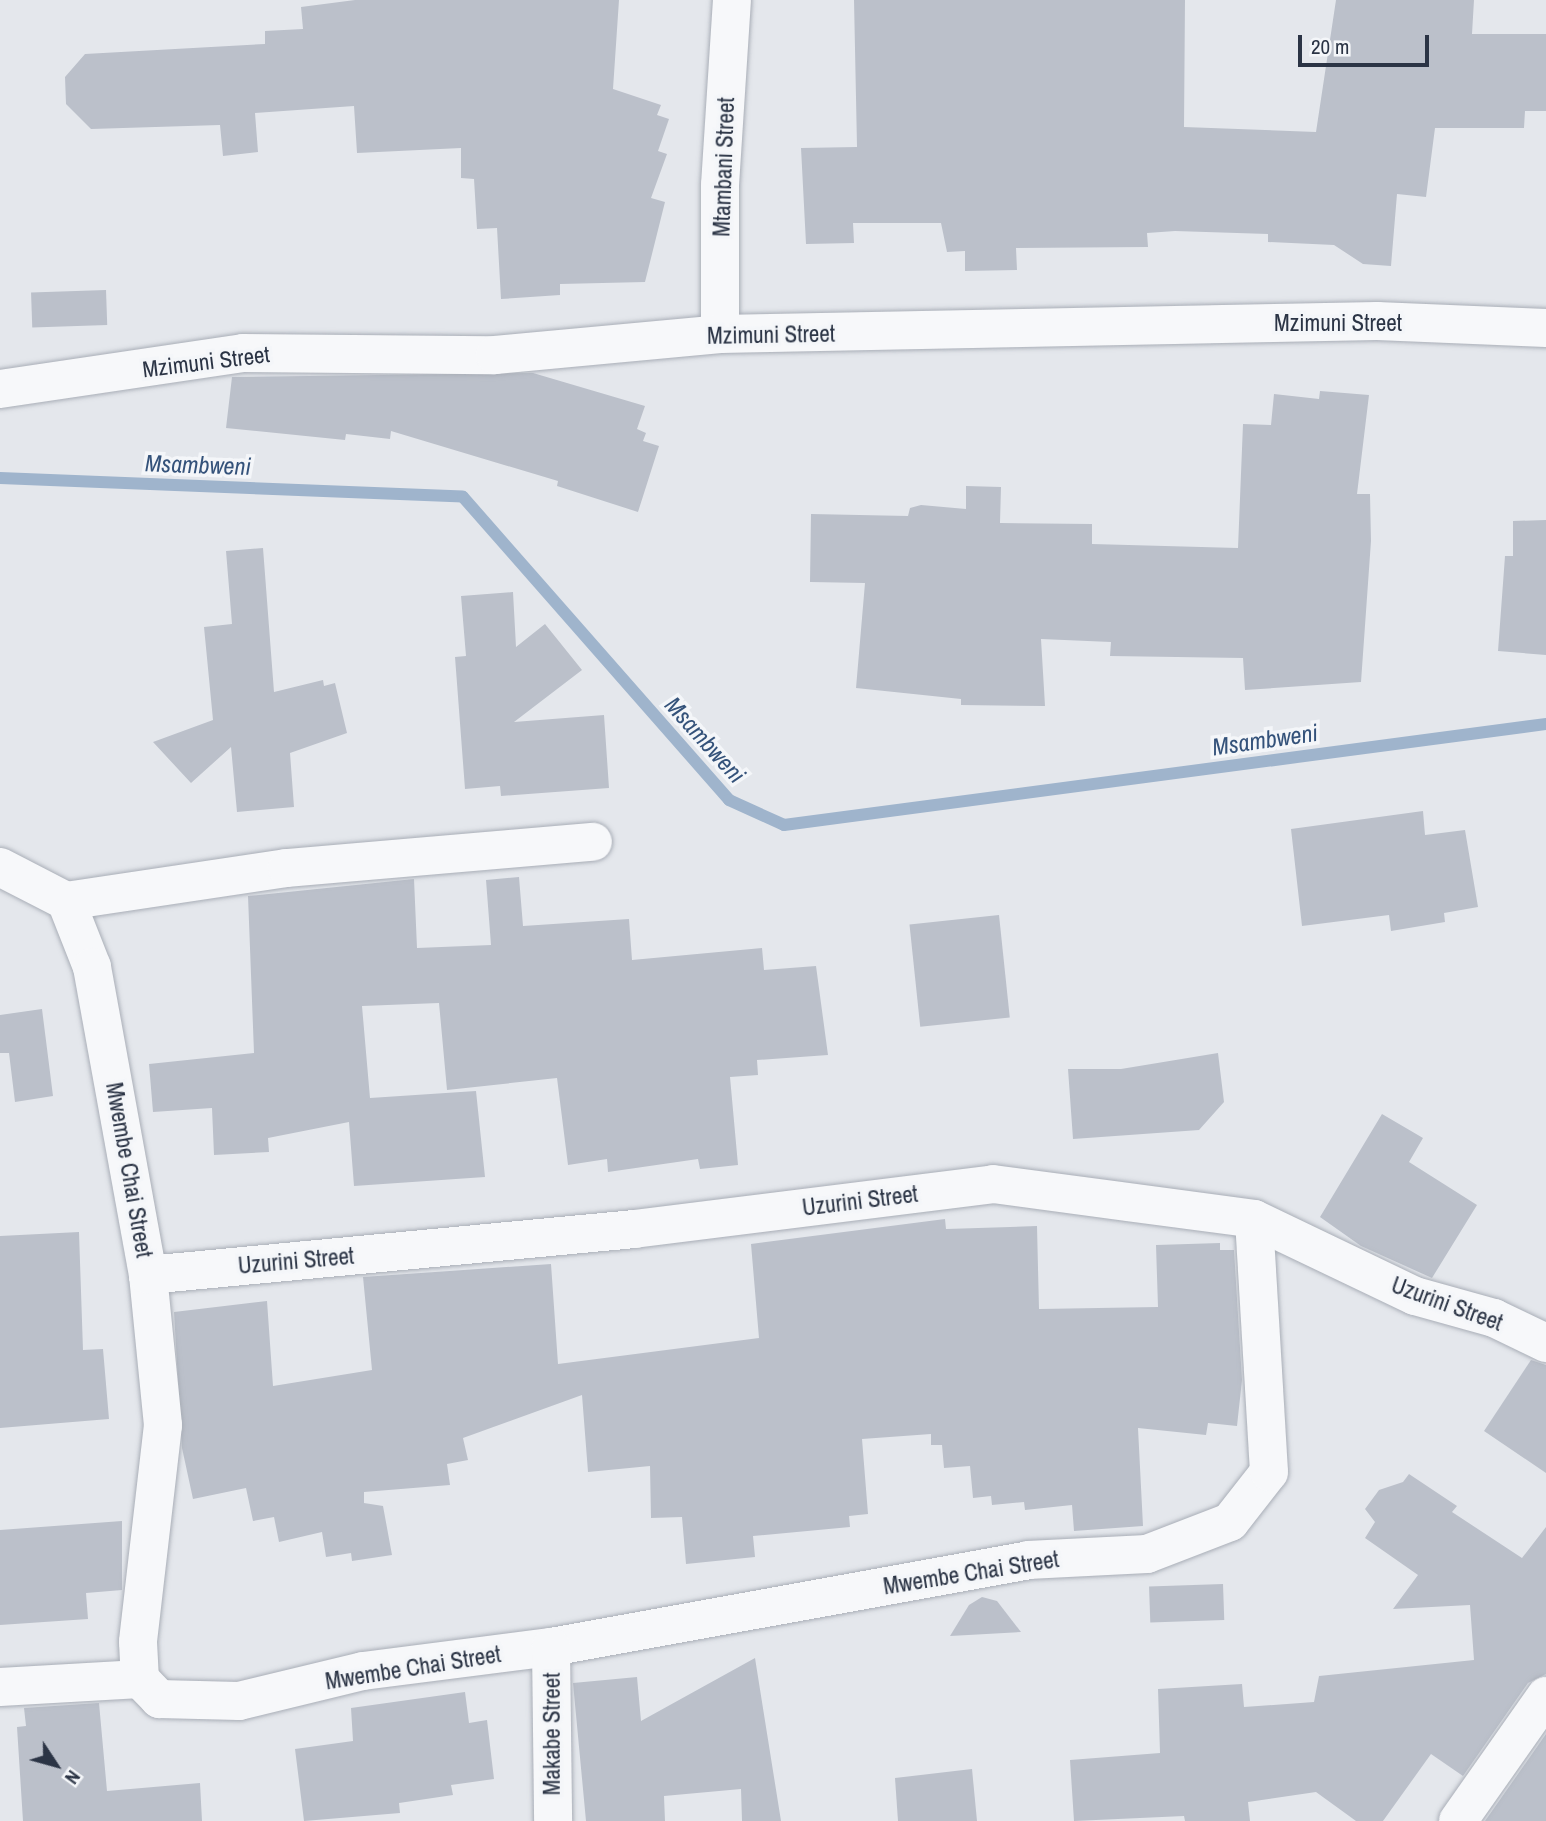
<!DOCTYPE html>
<style>
body{margin:0}
#map{position:relative;width:1546px;height:1821px;overflow:hidden;background:#e4e7ec;font-family:"Archivo Narrow",sans-serif}
div>[style]{position:absolute}
.stream>*{height:12px;margin:-6px;padding:0 6px;transform-origin:6px;border-radius:6px;background:#9fb4cc}
.building>*{inset:0;background:#bbc0ca;transform-origin:0 0}
.roads{filter:drop-shadow(0 0 2px #a9aeb7) drop-shadow(0 0 2px #a9aeb7)}
.minor>*{height:38px;margin:-19px;padding:0 19px;transform-origin:19px;border-radius:19px;background:#f7f8fa}
span{translate:-50% -50%;white-space:nowrap;text-align:center;line-height:1.15;-webkit-text-stroke:7px #f4f6f9;paint-order:stroke}
.street-label{font-size:23px;color:#2b3445}
.water-label{font-size:24px;color:#34527a;font-style:italic}
.north{position:absolute;left:21px;top:1730px;width:70px;height:70px;-webkit-text-stroke:5px #f4f6f9;paint-order:stroke;rotate:126deg;font-size:19px;font-weight:700;line-height:28px;text-align:center;color:#2b3445}
.north::after{content:'';display:block;margin:auto;width:24px;height:32px;background:#2b3445;clip-path:polygon(50% 0,100% 100%,50% 72%,0 100%)}
.scale{position:absolute;left:1298px;top:35px;width:131px;height:32px;box-sizing:border-box;border:4px solid #2b3445;border-top:0;padding-left:9px;font-size:21px;line-height:24px;white-space:nowrap;color:#2b3445;-webkit-text-stroke:5px #f4f6f9;paint-order:stroke}
</style>
<div id="map">
<div class="stream">
<i style="left:0;top:478px;width:463px;rotate:2.3deg"></i>
<i style="left:463px;top:497px;width:403px;rotate:48.7deg"></i>
<i style="left:729px;top:800px;width:60px;rotate:24.4deg"></i>
<i style="left:784px;top:825px;width:769px;rotate:-7.55deg"></i>
</div>
<div class="building">
<i style="clip-path:polygon(355px 0,619px 0,613px 89px,661px 105px,657px 115px,669px 119px,658px 151px,667px 154px,651px 198px,665px 202px,645px 282px,560px 284px,560px 295px,501px 299px,497px 228px,477px 229px,474px 179px,461px 178px,461px 148px,357px 153px,354px 106px,255px 113px,258px 152px,223px 156px,220px 125px,91px 129px,66px 104px,65px 77px,85px 54px,265px 44px,265px 31px,303px 29px,301px 7px)"></i>
<i style="clip-path:polygon(854px 0,1185px 0,1184px 127px,1316px 132px,1336px 0,1474px 0,1472px 34px,1546px 34px,1546px 111px,1525px 111px,1524px 128px,1435px 128px,1426px 197px,1397px 194px,1391px 266px,1363px 264px,1334px 245px,1268px 242px,1268px 234px,1175px 231px,1147px 233px,1148px 247px,1016px 248px,1017px 270px,965px 271px,965px 251px,947px 252px,941px 223px,853px 223px,854px 243px,806px 244px,801px 148px,857px 147px)"></i>
<i style="left:106px;top:290px;width:35px;height:75px;rotate:88deg"></i>
<i style="clip-path:polygon(533px 373px,645px 406px,637px 429px,646px 433px,643px 441px,659px 446px,638px 512px,557px 486px,558px 481px,391px 431px,390px 439px,346px 434px,345px 440px,226px 428px,232px 377px)"></i>
<i style="clip-path:polygon(1320px 391px,1369px 395px,1357px 494px,1370px 494px,1371px 541px,1361px 682px,1245px 690px,1243px 658px,1110px 656px,1111px 642px,1041px 639px,1045px 706px,961px 705px,961px 699px,856px 688px,865px 583px,810px 582px,811px 514px,908px 516px,910px 508px,921px 505px,966px 509px,966px 486px,1001px 487px,1000px 523px,1092px 524px,1092px 544px,1238px 548px,1243px 424px,1271px 425px,1274px 394px,1319px 399px)"></i>
<i style="clip-path:polygon(1546px 520px,1546px 655px,1498px 651px,1505px 556px,1513px 556px,1513px 521px)"></i>
<i style="clip-path:polygon(263px 548px,274px 692px,323px 680px,324px 686px,335px 683px,347px 733px,290px 753px,294px 807px,237px 812px,231px 747px,191px 783px,153px 742px,213px 720px,204px 627px,232px 624px,226px 551px)"></i>
<i style="clip-path:polygon(513px 592px,516px 647px,545px 624px,582px 670px,514px 722px,604px 715px,609px 788px,501px 796px,500px 786px,465px 789px,455px 657px,466px 656px,461px 596px)"></i>
<i style="clip-path:polygon(1423px 811px,1425px 835px,1465px 830px,1478px 907px,1444px 913px,1445px 922px,1391px 931px,1389px 915px,1302px 926px,1291px 829px)"></i>
<i style="clip-path:polygon(519px 877px,523px 926px,629px 919px,632px 960px,762px 948px,764px 970px,816px 966px,828px 1055px,757px 1060px,758px 1075px,730px 1077px,738px 1165px,700px 1169px,698px 1159px,608px 1172px,607px 1159px,568px 1165px,557px 1078px,447px 1090px,439px 1003px,362px 1006px,370px 1098px,476px 1091px,485px 1177px,354px 1186px,349px 1122px,268px 1138px,269px 1152px,214px 1155px,212px 1108px,153px 1112px,149px 1064px,254px 1053px,248px 896px,414px 879px,417px 948px,491px 945px,486px 880px)"></i>
<i style="left:999px;top:915px;width:103px;height:90px;rotate:84deg"></i>
<i style="clip-path:polygon(42px 1009px,53px 1096px,15px 1102px,9px 1053px,0 1053px,0 1015px)"></i>
<i style="clip-path:polygon(1218px 1053px,1224px 1102px,1199px 1130px,1073px 1139px,1068px 1069px,1121px 1069px)"></i>
<i style="clip-path:polygon(1382px 1114px,1423px 1138px,1409px 1162px,1477px 1205px,1432px 1278px,1361px 1246px,1320px 1217px)"></i>
<i style="clip-path:polygon(945px 1219px,946px 1229px,1037px 1226px,1039px 1309px,1158px 1307px,1156px 1245px,1220px 1243px,1220px 1250px,1234px 1250px,1242px 1380px,1237px 1426px,1208px 1423px,1206px 1435px,1138px 1428px,1143px 1526px,1074px 1531px,1072px 1505px,1025px 1510px,1024px 1502px,992px 1505px,991px 1496px,973px 1498px,970px 1466px,944px 1468px,942px 1445px,931px 1445px,931px 1434px,862px 1439px,868px 1514px,849px 1516px,850px 1527px,753px 1536px,755px 1557px,686px 1564px,682px 1517px,651px 1518px,650px 1466px,588px 1472px,582px 1395px,463px 1438px,468px 1460px,447px 1464px,450px 1485px,364px 1492px,364px 1503px,383px 1506px,392px 1555px,352px 1561px,351px 1553px,326px 1557px,322px 1532px,279px 1542px,274px 1517px,253px 1521px,246px 1488px,193px 1499px,182px 1448px,174px 1312px,267px 1301px,273px 1386px,372px 1370px,363px 1277px,551px 1264px,558px 1364px,759px 1338px,751px 1244px)"></i>
<i style="clip-path:polygon(79px 1232px,83px 1350px,103px 1349px,109px 1419px,0 1428px,0 1236px)"></i>
<i style="clip-path:polygon(1531px 1360px,1546px 1365px,1546px 1473px,1484px 1431px)"></i>
<i style="clip-path:polygon(1409px 1474px,1457px 1506px,1452px 1512px,1522px 1558px,1546px 1527px,1546px 1674px,1528px 1683px,1463px 1776px,1431px 1754px,1383px 1821px,1356px 1821px,1316px 1792px,1248px 1802px,1250px 1821px,1185px 1821px,1184px 1816px,1074px 1821px,1070px 1760px,1160px 1753px,1158px 1689px,1242px 1684px,1244px 1707px,1314px 1702px,1319px 1676px,1474px 1660px,1470px 1605px,1393px 1609px,1418px 1575px,1365px 1538px,1375px 1522px,1365px 1509px,1379px 1490px,1403px 1482px)"></i>
<i style="clip-path:polygon(122px 1521px,122px 1590px,86px 1593px,88px 1619px,0 1625px,0 1530px)"></i>
<i style="left:1223px;top:1584px;width:36px;height:74px;rotate:88deg"></i>
<i style="clip-path:polygon(982px 1597px,997px 1601px,1021px 1632px,950px 1636px,969px 1605px)"></i>
<i style="clip-path:polygon(755px 1658px,781px 1821px,742px 1821px,741px 1789px,664px 1796px,665px 1821px,586px 1821px,573px 1683px,637px 1677px,641px 1721px)"></i>
<i style="clip-path:polygon(465px 1692px,469px 1723px,487px 1720px,494px 1779px,451px 1785px,453px 1795px,399px 1803px,400px 1813px,304px 1821px,295px 1749px,353px 1741px,351px 1708px)"></i>
<i style="clip-path:polygon(99px 1703px,107px 1791px,200px 1783px,202px 1821px,23px 1821px,17px 1727px,26px 1726px,24px 1708px)"></i>
<i style="clip-path:polygon(1546px 1734px,1546px 1821px,1485px 1821px)"></i>
<i style="clip-path:polygon(972px 1769px,977px 1821px,898px 1821px,895px 1778px)"></i>
</div>
<div class="roads">
<div class="minor">
<i style="left:720px;top:334px;width:149px;rotate:-90deg"></i>
<i style="left:720px;top:185px;width:185px;rotate:-86.3deg"></i>
<i style="left:0;top:389px;width:246px;rotate:-8.4deg"></i>
<i style="left:243px;top:353px;width:252px;rotate:0.5deg"></i>
<i style="left:495px;top:355px;width:226px;rotate:-5.3deg"></i>
<i style="left:720px;top:334px;width:657px;rotate:-1.13deg"></i>
<i style="left:1377px;top:321px;width:169px;rotate:2.4deg"></i>
<i style="left:0;top:867px;width:74px;rotate:27.3deg"></i>
<i style="left:66px;top:901px;width:71px;rotate:68.5deg"></i>
<i style="left:92px;top:967px;width:313px;rotate:79.7deg"></i>
<i style="left:148px;top:1275px;width:151px;rotate:84.3deg"></i>
<i style="left:163px;top:1425px;width:218px;rotate:96.6deg"></i>
<i style="left:138px;top:1642px;width:37px;rotate:87deg"></i>
<i style="left:140px;top:1679px;width:28px;rotate:46deg"></i>
<i style="left:159px;top:1699px;width:80px;rotate:1.4deg"></i>
<i style="left:239px;top:1701px;width:128px;rotate:-13.6deg"></i>
<i style="left:363px;top:1671px;width:190px;rotate:-7.3deg"></i>
<i style="left:551px;top:1647px;width:485px;rotate:-10.3deg"></i>
<i style="left:1028px;top:1560px;width:119px;rotate:-2.9deg"></i>
<i style="left:1147px;top:1554px;width:89px;rotate:-21.1deg"></i>
<i style="left:1230px;top:1522px;width:63px;rotate:-52deg"></i>
<i style="left:1269px;top:1472px;width:253px;rotate:-93.4deg"></i>
<i style="left:66px;top:901px;width:223px;rotate:-8.5deg"></i>
<i style="left:287px;top:868px;width:307px;rotate:-4.9deg"></i>
<i style="left:148px;top:1275px;width:488px;rotate:-5.4deg"></i>
<i style="left:634px;top:1229px;width:362px;rotate:-7.1deg"></i>
<i style="left:993px;top:1184px;width:263px;rotate:7.6deg"></i>
<i style="left:1254px;top:1219px;width:178px;rotate:25.6deg"></i>
<i style="left:1415px;top:1296px;width:82px;rotate:15.6deg"></i>
<i style="left:1494px;top:1318px;width:58px;rotate:25.7deg"></i>
<i style="left:551px;top:1647px;width:174px;rotate:89.3deg"></i>
<i style="left:0;top:1687px;width:140px;rotate:-3.3deg"></i>
<i style="left:1458px;top:1821px;width:153px;rotate:-54.9deg"></i>
</div>
</div>
<div class="street-label">
<span style="left:724px;top:167px;rotate:-88deg">Mtambani Street</span>
<span style="left:1338px;top:323px">Mzimuni Street</span>
<span style="left:771px;top:335px;rotate:-1deg">Mzimuni Street</span>
<span style="left:206px;top:362px;rotate:-7deg">Mzimuni Street</span>
<span style="left:129px;top:1170px;rotate:80deg">Mwembe Chai Street</span>
<span style="left:860px;top:1201px;rotate:-7deg">Uzurini Street</span>
<span style="left:296px;top:1261px;rotate:-5deg">Uzurini Street</span>
<span style="left:1447px;top:1304px;rotate:20deg">Uzurini Street</span>
<span style="left:971px;top:1573px;rotate:-9deg">Mwembe Chai Street</span>
<span style="left:413px;top:1668px;rotate:-9deg">Mwembe Chai Street</span>
<span style="left:552px;top:1734px;rotate:-90deg">Makabe Street</span>
</div>
<div class="water-label">
<span style="left:198px;top:465px;rotate:2deg">Msambweni</span>
<span style="left:705px;top:740px;rotate:48deg">Msambweni</span>
<span style="left:1265px;top:740px;rotate:-8deg">Msambweni</span>
</div>
<div class="north">N</div>
<div class="scale">20 m</div>
</div>
